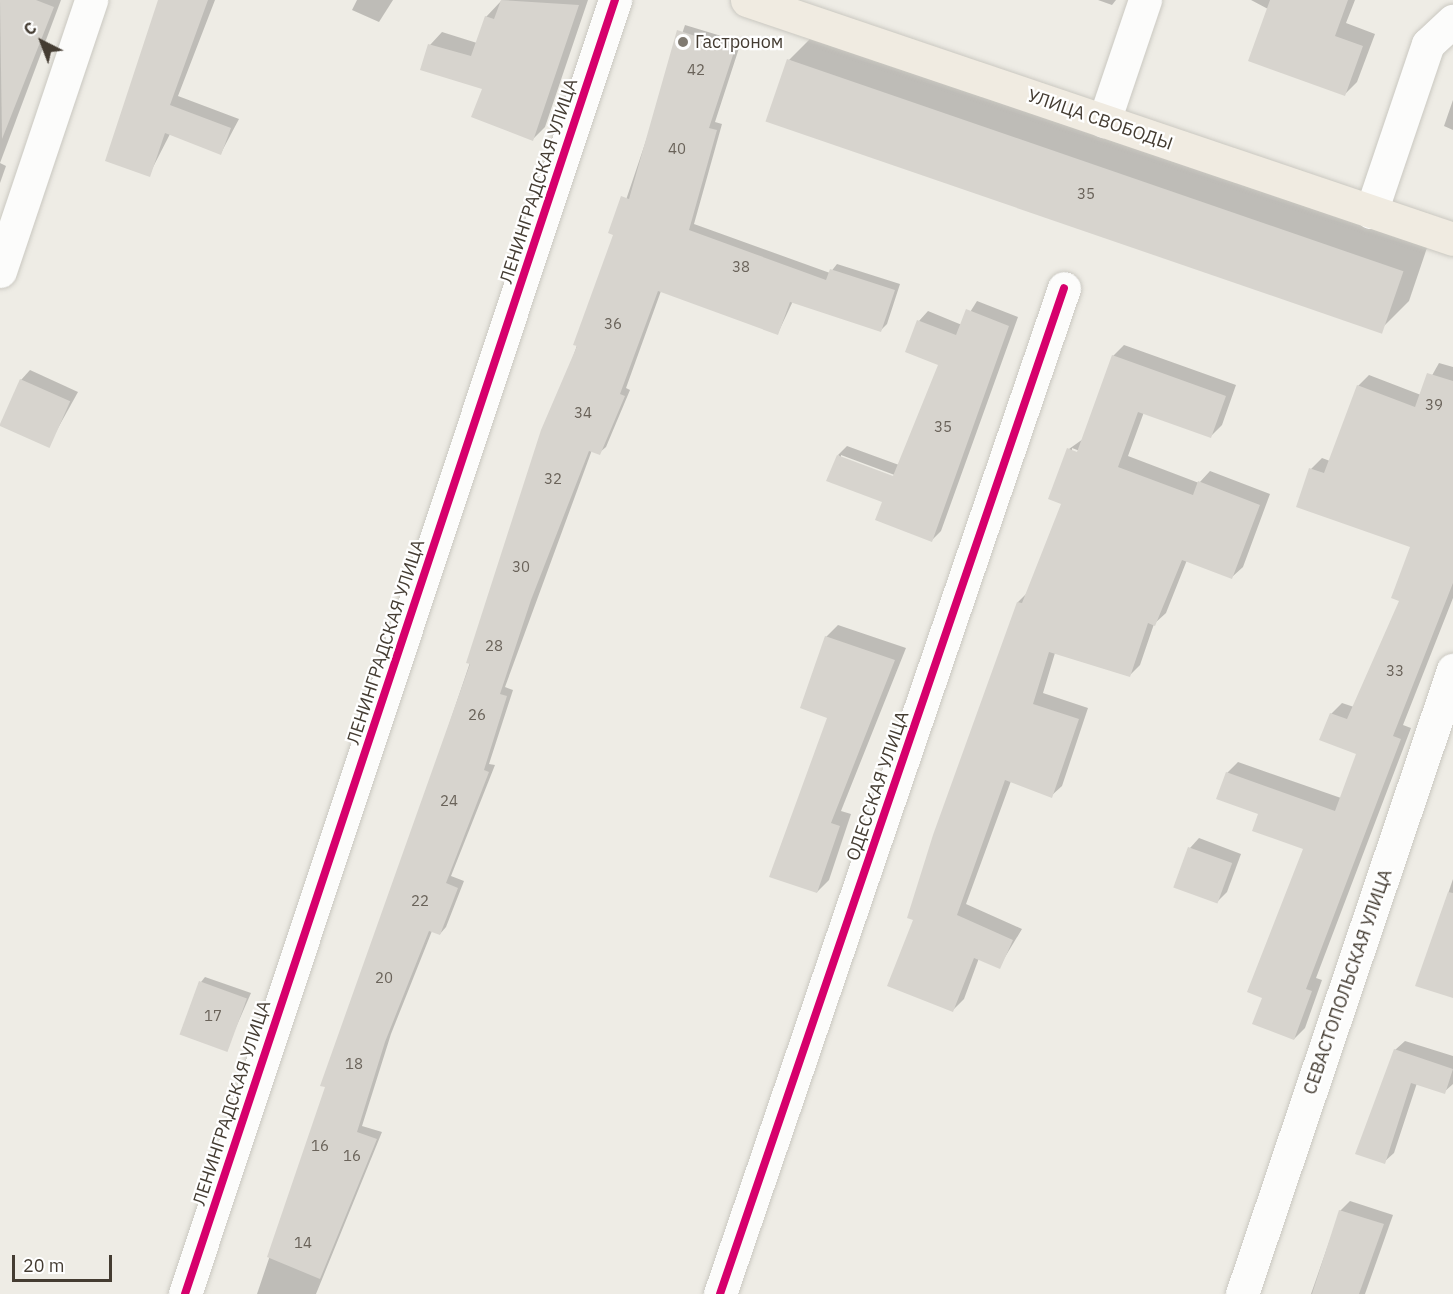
<!DOCTYPE html>
<meta charset="utf-8">
<style>
body{margin:0}
#map{position:relative;width:1453px;height:1294px;overflow:hidden;background:#eeece5;font-family:"IBM Plex Sans",sans-serif}
div>[style]{position:absolute}
.shadow>*{inset:0;background:#0003}
.building>*{inset:0;background:#d7d4ce;transform-origin:0 0}
.roads{filter:drop-shadow(0 0 2px #cac8c1) drop-shadow(0 0 2px #cac8c1)}
.minor>*{height:33px;margin:-16.5px;padding:0 16.5px;transform-origin:16.5px;border-radius:16.5px;background:#fcfcfb}
.major>*{height:33px;margin:-16.5px;padding:0 16.5px;transform-origin:16.5px;border-radius:16.5px;background:#f0ebe1}
.cycleway>*{height:8px;margin:-4px;padding:0 4px;transform-origin:4px;border-radius:4px;background:#d6006c}
.dots>*{width:16px;height:16px;translate:-50% -50%;box-sizing:border-box;border:3px solid #fff;border-radius:50%}
span{translate:-50% -50%;white-space:nowrap;text-align:center;line-height:1.15;-webkit-text-stroke:4.5px #fff;paint-order:stroke}
.number-label{font-size:15px;color:#6a635a}
.number-label span{-webkit-text-stroke-width:0}
.poi-label{font-size:18px;color:#443c32}
.left{translate:0 -50%;text-align:left}
.street-label{font-size:18px;color:#443c32}
.north{position:absolute;left:12px;top:12px;width:60px;height:60px;-webkit-text-stroke:4px #fff;paint-order:stroke;rotate:318deg;font-size:16px;font-weight:700;line-height:24px;text-align:center;color:#443c32}
.north::after{content:'';display:block;margin:auto;width:21px;height:27px;background:#443c32;clip-path:polygon(50% 0,100% 100%,50% 72%,0 100%)}
.scale{position:absolute;left:12px;top:1255px;width:100px;height:27px;box-sizing:border-box;border:3px solid #443c32;border-top:0;padding-left:8px;font-size:18px;line-height:21px;white-space:nowrap;color:#443c32;-webkit-text-stroke:4px #fff;paint-order:stroke}
</style>
<div id="map">
<div class="shadow">
<i style="clip-path:polygon(0 0,61px 0,0 163px)"></i>
<i style="clip-path:polygon(159px 0,215px 0,178px 96px,239px 119px,221px 153px,170px 134px,149px 175px)"></i>
<i style="clip-path:polygon(357px 0,393px 0,379px 22px,352px 10px)"></i>
<i style="clip-path:polygon(502px 0,588px 0,545px 127px,533px 139px,484px 88px,430px 45px,442px 32px,477px 43px,486px 17px)"></i>
<i style="clip-path:polygon(1098px 0,1116px 0,1112px 5px)"></i>
<i style="clip-path:polygon(1251px 0,1355px 0,1346px 23px,1375px 34px,1357px 82px,1345px 94px,1268px 9px)"></i>
<i style="clip-path:polygon(685px 25px,741px 42px,715px 122px,722px 124px,694px 224px,830px 273px,837px 264px,900px 284px,887px 324px,881px 330px,793px 301px,778px 333px,661px 291px,626px 388px,630px 390px,606px 447px,599px 453px,592px 450px,505px 687px,513px 690px,489px 764px,495px 765px,451px 876px,464px 881px,446px 927px,440px 934px,432px 931px,391px 1034px,362px 1126px,382px 1132px,316px 1294px,257px 1294px)"></i>
<i style="clip-path:polygon(815px 34px,1430px 239px,1409px 301px,1383px 327px,789px 60px)"></i>
<i style="clip-path:polygon(1453px 100px,1453px 130px,1444px 126px)"></i>
<i style="clip-path:polygon(0 163px,6px 166px,0 183px)"></i>
<i style="clip-path:polygon(evenodd,977px 301px,1018px 317px,941px 531px,932px 540px,838px 455px,847px 446px,899px 465px,940px 364px,919px 321px,928px 311px,962px 325px,977px 301px,841px 455px,900px 477px,899px 480px,841px 458px,841px 455px)"></i>
<i style="clip-path:polygon(evenodd,1124px 345px,1236px 385px,1222px 425px,1211px 436px,1144px 412px,1128px 456px,1199px 483px,1210px 471px,1270px 494px,1243px 567px,1232px 577px,1187px 560px,1166px 613px,1154px 624px,1140px 665px,1129px 676px,1055px 653px,1043px 693px,1088px 708px,1062px 786px,1051px 796px,1011px 781px,966px 904px,1022px 929px,999px 967px,979px 958px,964px 999px,953px 1010px,915px 919px,1018px 602px,1027px 593px,1063px 503px,1069px 449px,1083px 439px,1113px 356px,1124px 345px,1072px 448px,1085px 453px,1084px 456px,1072px 451px,1072px 448px)"></i>
<i style="clip-path:polygon(1439px 363px,1453px 367px,1453px 598px,1403px 725px,1411px 728px,1316px 978px,1322px 980px,1305px 1028px,1294px 1039px,1264px 997px,1305px 848px,1260px 813px,1227px 773px,1238px 762px,1341px 798px,1358px 753px,1331px 714px,1342px 703px,1354px 707px,1401px 600px,1412px 546px,1311px 469px,1322px 458px,1330px 461px,1358px 386px,1369px 375px,1421px 395px)"></i>
<i style="clip-path:polygon(30px 370px,78px 392px,48px 446px,21px 380px)"></i>
<i style="clip-path:polygon(838px 625px,906px 648px,841px 811px,851px 814px,829px 880px,817px 892px,829px 717px,826px 637px)"></i>
<i style="clip-path:polygon(1199px 838px,1241px 854px,1227px 892px,1217px 902px,1190px 848px)"></i>
<i style="clip-path:polygon(1453px 879px,1453px 993px,1417px 985px)"></i>
<i style="clip-path:polygon(205px 977px,251px 993px,226px 1050px,201px 982px)"></i>
<i style="clip-path:polygon(1405px 1041px,1453px 1056px,1453px 1084px,1444px 1092px,1417px 1083px,1394px 1153px,1384px 1162px,1395px 1050px)"></i>
<i style="clip-path:polygon(1350px 1201px,1393px 1215px,1365px 1294px,1311px 1294px,1340px 1211px)"></i>
</div>
<div class="building">
<i style="clip-path:polygon(0 0,36px 0,54px 7px,2px 139px)"></i>
<i style="clip-path:polygon(158px 0,208px 0,170px 105px,231px 128px,221px 155px,165px 133px,150px 177px,105px 161px)"></i>
<i style="clip-path:polygon(501px 0,579px 5px,533px 141px,471px 117px,482px 89px,420px 70px,428px 44px,471px 56px,485px 16px,494px 19px)"></i>
<i style="clip-path:polygon(1270px 0,1348px 0,1335px 36px,1363px 46px,1345px 96px,1248px 61px)"></i>
<i style="clip-path:polygon(677px 30px,735px 49px,709px 128px,717px 130px,689px 230px,826px 280px,830px 269px,895px 290px,881px 332px,790px 302px,778px 335px,658px 291px,620px 394px,625px 396px,600px 455px,589px 451px,531px 600px,500px 694px,507px 696px,484px 770px,489px 772px,446px 883px,458px 888px,440px 935px,429px 931px,385px 1042px,357px 1132px,377px 1139px,320px 1279px,267px 1257px,325px 1087px,320px 1086px,470px 664px,466px 663px,541px 430px,577px 346px,573px 345px,613px 235px,608px 233px,621px 196px,629px 199px)"></i>
<i style="left:787px;top:59px;width:652px;height:66px;rotate:19deg"></i>
<i style="clip-path:polygon(966px 309px,1009px 326px,932px 542px,875px 520px,882px 502px,826px 481px,837px 455px,893px 476px,938px 365px,905px 352px,917px 320px,956px 335px)"></i>
<i style="clip-path:polygon(1112px 355px,1226px 396px,1211px 438px,1138px 412px,1118px 467px,1193px 495px,1198px 481px,1260px 505px,1232px 579px,1182px 560px,1155px 626px,1148px 623px,1130px 677px,1049px 652px,1033px 704px,1079px 719px,1052px 798px,1005px 780px,957px 915px,1013px 940px,1000px 969px,974px 958px,953px 1012px,887px 986px,913px 920px,907px 918px,933px 835px,1017px 602px,1022px 603px,1061px 504px,1048px 499px,1067px 448px,1077px 452px)"></i>
<i style="clip-path:polygon(1427px 373px,1453px 381px,1453px 583px,1393px 736px,1401px 739px,1306px 989px,1312px 991px,1294px 1040px,1252px 1024px,1262px 998px,1247px 992px,1303px 849px,1252px 831px,1258px 814px,1216px 799px,1226px 772px,1335px 811px,1356px 754px,1319px 740px,1330px 713px,1347px 719px,1399px 601px,1391px 598px,1410px 547px,1296px 507px,1309px 468px,1324px 473px,1357px 385px,1415px 407px)"></i>
<i style="left:20px;top:379px;width:55px;height:51px;rotate:24deg"></i>
<i style="clip-path:polygon(825px 636px,895px 660px,831px 823px,840px 826px,817px 893px,769px 877px,827px 718px,800px 708px)"></i>
<i style="left:1188px;top:847px;width:47px;height:43px;rotate:20deg"></i>
<i style="clip-path:polygon(1448px 892px,1453px 893px,1453px 998px,1415px 986px)"></i>
<i style="left:199px;top:981px;width:51px;height:57px;rotate:20deg"></i>
<i style="clip-path:polygon(1394px 1049px,1453px 1069px,1445px 1094px,1411px 1083px,1385px 1164px,1355px 1154px)"></i>
<i style="clip-path:polygon(1339px 1210px,1384px 1224px,1359px 1294px,1312px 1294px)"></i>
</div>
<div class="roads">
<div class="minor">
<i style="left:1104px;top:121px;width:128px;rotate:-71.3deg"></i>
<i style="left:1371px;top:212px;width:177px;rotate:-71.3deg"></i>
<i style="left:1428px;top:44px;width:34px;rotate:-43deg"></i>
<i style="left:0;top:271px;width:286px;rotate:-71.4deg"></i>
<i style="left:185px;top:1294px;width:1364px;rotate:-71.62deg"></i>
<i style="left:720px;top:1294px;width:1063px;rotate:-71.12deg"></i>
<i style="left:1242px;top:1294px;width:659px;rotate:-71.32deg"></i>
</div>
<div class="major">
<i style="left:747px;top:0;width:745px;rotate:18.7deg"></i>
</div>
</div>
<div class="cycleway">
<i style="left:185px;top:1294px;width:1364px;rotate:-71.62deg"></i>
<i style="left:720px;top:1294px;width:1063px;rotate:-71.12deg"></i>
</div>
<div class="dots">
<i style="left:683px;top:42px;background:#807a71"></i>
</div>
<div class="number-label">
<span style="left:696px;top:70px">42</span>
<span style="left:677px;top:149px">40</span>
<span style="left:1086px;top:194px">35</span>
<span style="left:741px;top:267px">38</span>
<span style="left:613px;top:324px">36</span>
<span style="left:1434px;top:405px">39</span>
<span style="left:583px;top:413px">34</span>
<span style="left:943px;top:427px">35</span>
<span style="left:553px;top:479px">32</span>
<span style="left:521px;top:567px">30</span>
<span style="left:494px;top:646px">28</span>
<span style="left:1395px;top:671px">33</span>
<span style="left:477px;top:715px">26</span>
<span style="left:449px;top:801px">24</span>
<span style="left:420px;top:901px">22</span>
<span style="left:384px;top:978px">20</span>
<span style="left:213px;top:1016px">17</span>
<span style="left:354px;top:1064px">18</span>
<span style="left:320px;top:1146px">16</span>
<span style="left:352px;top:1156px">16</span>
<span style="left:303px;top:1243px">14</span>
</div>
<div class="poi-label">
<span class="left" style="left:695px;top:42px">Гастроном</span>
</div>
<div class="street-label">
<span style="left:1100px;top:120px;rotate:19deg">УЛИЦА СВОБОДЫ</span>
<span style="left:539px;top:181px;rotate:-72deg">ЛЕНИНГРАДСКАЯ УЛИЦА</span>
<span style="left:386px;top:642px;rotate:-72deg">ЛЕНИНГРАДСКАЯ УЛИЦА</span>
<span style="left:878px;top:786px;rotate:-71deg">ОДЕССКАЯ УЛИЦА</span>
<span style="left:1348px;top:982px;rotate:-71deg">СЕВАСТОПОЛЬСКАЯ УЛИЦА</span>
<span style="left:232px;top:1103px;rotate:-72deg">ЛЕНИНГРАДСКАЯ УЛИЦА</span>
</div>
<div class="north">С</div>
<div class="scale">20 m</div>
</div>
